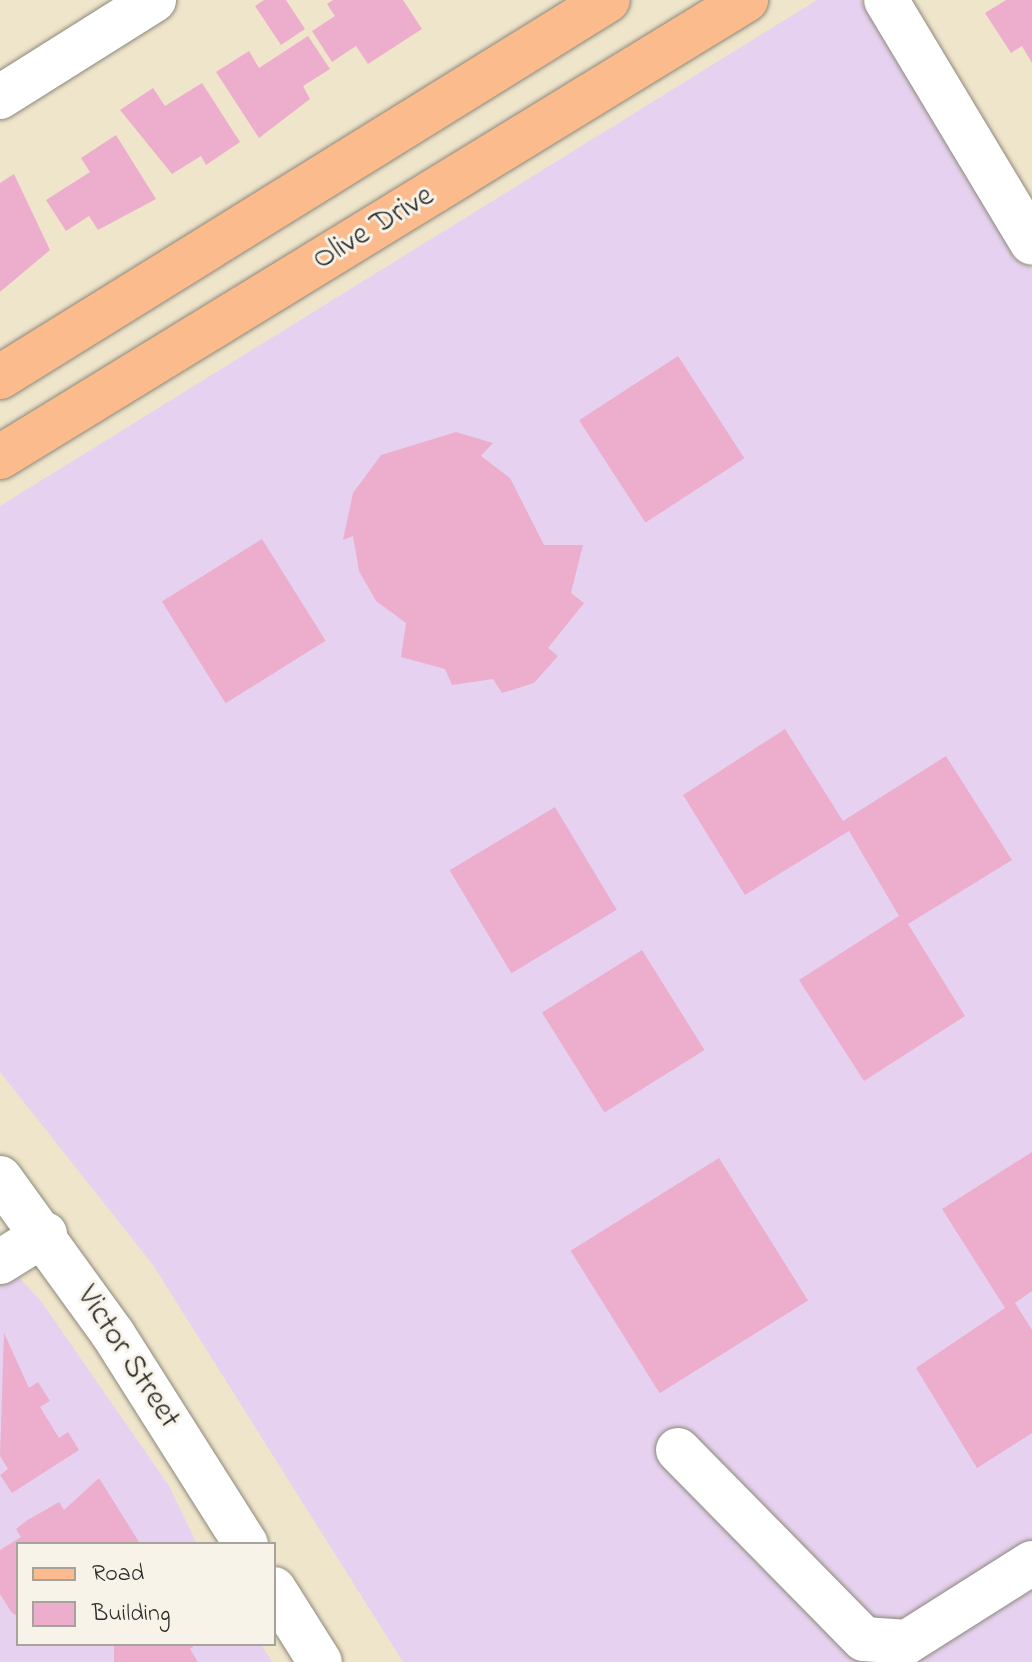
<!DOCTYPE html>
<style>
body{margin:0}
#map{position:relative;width:1032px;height:1662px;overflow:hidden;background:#efe5cb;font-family:"Indie Flower",sans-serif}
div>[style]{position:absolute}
.built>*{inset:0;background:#e6d2f0}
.building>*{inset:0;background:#ecaecc;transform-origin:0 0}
.roads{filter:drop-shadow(0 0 2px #8d887b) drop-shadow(0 0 2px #8d887b)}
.minor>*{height:44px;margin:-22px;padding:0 22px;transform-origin:22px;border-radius:22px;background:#fff}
.major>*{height:44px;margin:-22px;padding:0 22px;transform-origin:22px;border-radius:22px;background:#fbbb8d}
span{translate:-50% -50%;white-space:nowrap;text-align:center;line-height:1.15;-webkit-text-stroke:6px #f7f3e8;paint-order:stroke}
.street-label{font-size:32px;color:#2b2b2b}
.legend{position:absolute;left:16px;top:1542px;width:260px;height:104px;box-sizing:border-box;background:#f7f3e8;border:2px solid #a5a39c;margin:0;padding:10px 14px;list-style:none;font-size:24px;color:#2b2b2b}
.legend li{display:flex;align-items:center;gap:16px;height:40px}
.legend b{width:40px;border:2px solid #a5a39c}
</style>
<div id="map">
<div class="built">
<i style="clip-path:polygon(817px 0,861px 0,1032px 270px,1032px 1662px,403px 1662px,153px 1265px,0 1072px,0 506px)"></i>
<i style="clip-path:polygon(0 1257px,41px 1301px,169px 1486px,197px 1544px,18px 1544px,18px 1644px,261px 1644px,272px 1662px,0 1662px)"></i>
</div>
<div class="building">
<i style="clip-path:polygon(264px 0,286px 0,305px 29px,281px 45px,255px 6px)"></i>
<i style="clip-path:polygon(333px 0,403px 0,422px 29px,368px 64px,356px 46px,332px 62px,312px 31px,335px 16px,327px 4px)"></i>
<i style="clip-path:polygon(1006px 0,1032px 0,1032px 63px,1022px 46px,1011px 53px,985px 13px)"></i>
<i style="clip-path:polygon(308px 36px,330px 69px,303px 86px,310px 99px,259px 138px,216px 72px,249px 51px,259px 68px)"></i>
<i style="clip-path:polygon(202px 83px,240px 142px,206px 165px,201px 156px,172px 174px,120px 110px,153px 88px,165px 106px)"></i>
<i style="clip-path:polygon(116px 135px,156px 199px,98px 230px,89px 216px,66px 231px,46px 200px,90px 172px,81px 158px)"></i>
<i style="clip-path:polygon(14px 174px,50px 250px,0 292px,0 183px)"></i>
<i style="left:678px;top:356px;width:122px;height:118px;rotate:57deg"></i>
<i style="clip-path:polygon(456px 432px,493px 443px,481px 456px,510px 478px,544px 545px,583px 545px,571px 593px,584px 603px,548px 648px,558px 656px,534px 683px,502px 693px,493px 679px,452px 685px,445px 669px,401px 657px,406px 623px,376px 601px,359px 571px,353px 536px,343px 540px,353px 493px,381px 455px)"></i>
<i style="left:262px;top:539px;width:120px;height:118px;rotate:58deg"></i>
<i style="clip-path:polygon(785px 729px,843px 821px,946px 756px,1012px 860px,908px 924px,965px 1016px,864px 1081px,799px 980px,899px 916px,849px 831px,745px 895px,683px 795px)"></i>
<i style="left:555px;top:807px;width:120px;height:123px;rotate:59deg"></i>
<i style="left:642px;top:950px;width:118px;height:118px;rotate:58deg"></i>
<i style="clip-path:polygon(1032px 1152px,1032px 1291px,1015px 1303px,1032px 1330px,1032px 1433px,977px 1468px,916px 1368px,1005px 1308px,942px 1209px)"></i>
<i style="left:719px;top:1158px;width:168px;height:175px;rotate:58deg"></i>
<i style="clip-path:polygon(4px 1333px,29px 1388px,38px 1382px,50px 1401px,40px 1407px,59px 1438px,68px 1432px,79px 1450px,12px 1493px,0 1475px,8px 1469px,0 1456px)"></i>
<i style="clip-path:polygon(99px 1478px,139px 1542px,18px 1544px,18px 1616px,12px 1613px,0 1594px,0 1550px,21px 1537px,16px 1529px,26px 1521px,59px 1502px,64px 1510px)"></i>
<i style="clip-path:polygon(114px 1644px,197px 1644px,190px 1649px,198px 1662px,114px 1662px)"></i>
</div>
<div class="roads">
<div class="minor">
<i style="left:886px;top:0;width:283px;rotate:59deg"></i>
<i style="left:0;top:97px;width:182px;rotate:-32.2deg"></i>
<i style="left:0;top:1178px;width:193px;rotate:54.1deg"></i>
<i style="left:113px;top:1334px;width:249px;rotate:57.7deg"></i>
<i style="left:0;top:1262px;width:53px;rotate:-31.9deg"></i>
<i style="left:678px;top:1450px;width:265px;rotate:45.5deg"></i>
<i style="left:864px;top:1639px;width:43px;rotate:4deg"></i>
<i style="left:907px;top:1642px;width:148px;rotate:-32.3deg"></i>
<i style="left:274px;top:1589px;width:86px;rotate:57.8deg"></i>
</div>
<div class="major">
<i style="left:0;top:377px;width:715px;rotate:-31.8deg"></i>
<i style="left:0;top:457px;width:875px;rotate:-31.49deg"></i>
</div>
</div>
<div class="street-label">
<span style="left:374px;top:229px;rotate:-31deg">Olive Drive</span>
<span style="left:127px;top:1358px;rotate:57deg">Victor Street</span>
</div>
<ul class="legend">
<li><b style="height:10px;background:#fbbb8d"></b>Road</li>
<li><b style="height:22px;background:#ecaecc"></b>Building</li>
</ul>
</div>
